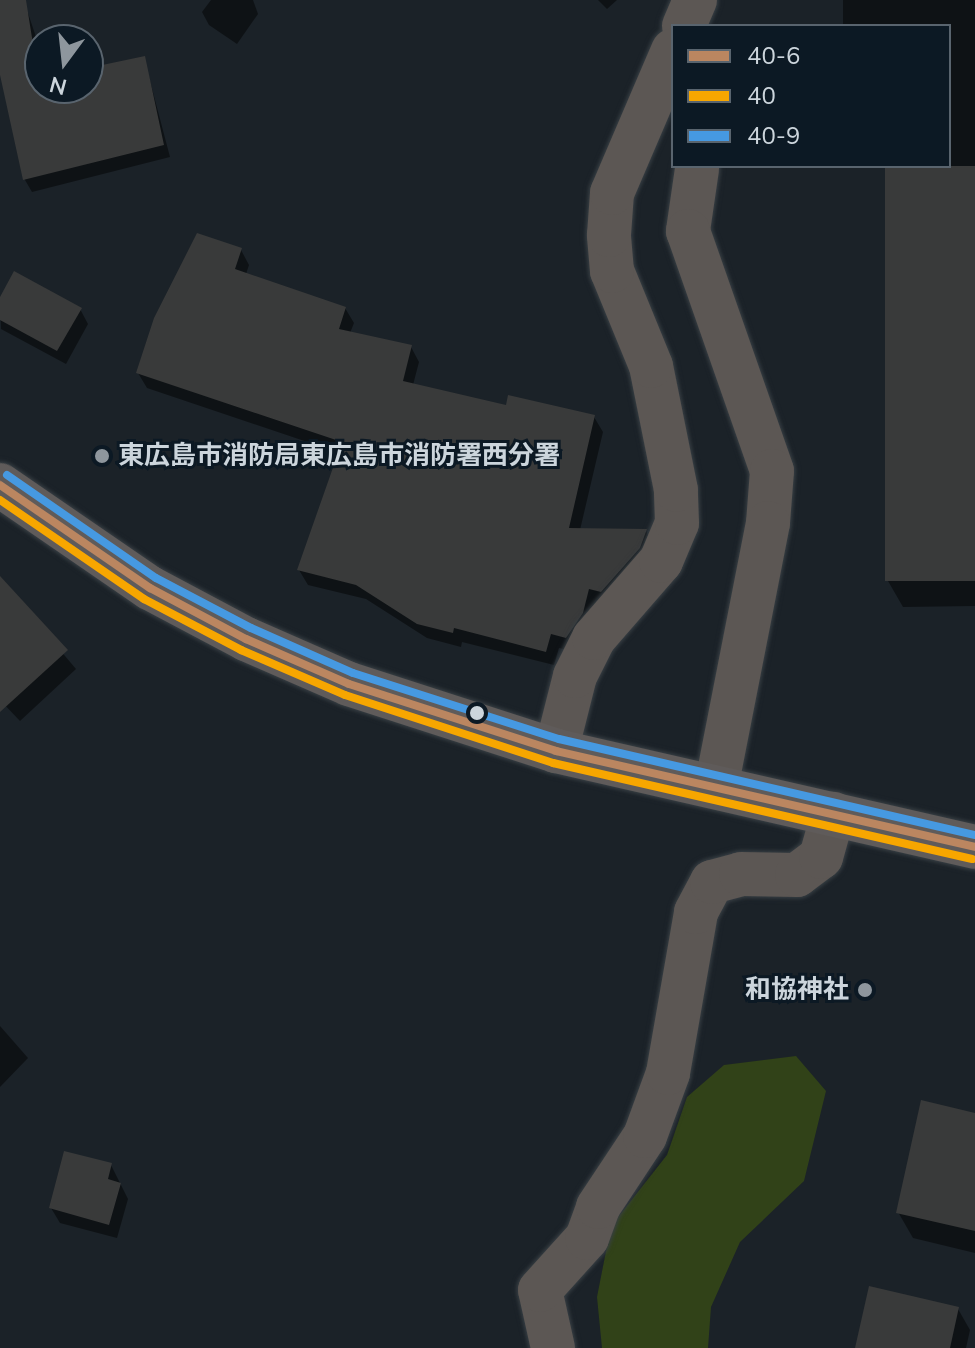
<!DOCTYPE html>
<meta charset="utf-8">
<style>
body{margin:0}
#map{position:relative;width:975px;height:1348px;overflow:hidden;background:#1b2228;font-family:"Nunito Sans","Noto Sans JP",sans-serif}
div>[style]{position:absolute}
.green>*{inset:0;background:#314218}
.shadow>*{inset:0;background:#0007}
.building>*{inset:0;background:#393a3a;transform-origin:0 0}
.roads{filter:drop-shadow(0 0 2px #383f44) drop-shadow(0 0 2px #383f44)}
.minor>*{height:44px;margin:-22px;padding:0 22px;transform-origin:22px;border-radius:22px;background:#5c5754}
.trunk>*{height:44px;margin:-22px;padding:0 22px;transform-origin:22px;border-radius:22px;background:#5f5b5a}
.bus-1>*{height:8px;margin:-4px;padding:0 4px;transform-origin:4px;border-radius:4px;background:#bb8660}
.bus-2>*{height:8px;margin:-4px;padding:0 4px;transform-origin:4px;border-radius:4px;background:#f7a600}
.bus-3>*{height:8px;margin:-4px;padding:0 4px;transform-origin:4px;border-radius:4px;background:#4699e1}
.dots>*{width:22px;height:22px;translate:-50% -50%;box-sizing:border-box;border:4px solid #0c1924;border-radius:50%}
span{translate:-50% -50%;white-space:nowrap;text-align:center;line-height:1.15;-webkit-text-stroke:6px #0c1924;paint-order:stroke}
.poi-label{font-size:26px;color:#ccd5dc;font-weight:700}
.left{translate:0 -50%;text-align:left}
.right{translate:-100% -50%;text-align:right}
.legend{position:absolute;left:671px;top:24px;width:280px;height:144px;box-sizing:border-box;background:#0c1924;border:2px solid #59646e;margin:0;padding:10px 14px;list-style:none;font-size:24px;color:#ccd5dc}
.legend li{display:flex;align-items:center;gap:16px;height:40px}
.legend b{width:40px;border:2px solid #59646e}
.north{position:absolute;left:24px;top:24px;width:80px;height:80px;box-sizing:border-box;background:#0c1924;border:2px solid #59646e;border-radius:50%;rotate:195deg;font-size:22px;font-weight:700;line-height:32px;text-align:center;color:#ccd5dc}
.north::after{content:'';display:block;margin:auto;width:28px;height:36px;background:#8e969d;clip-path:polygon(50% 0,100% 100%,50% 72%,0 100%)}
</style>
<div id="map">
<div class="green">
<i style="clip-path:polygon(796px 1056px,826px 1091px,804px 1181px,740px 1242px,711px 1307px,708px 1348px,602px 1348px,597px 1297px,611px 1226px,667px 1155px,687px 1097px,724px 1065px)"></i>
</div>
<div class="shadow">
<i style="clip-path:polygon(211px 0,253px 0,258px 14px,237px 44px,209px 25px,202px 12px)"></i>
<i style="clip-path:polygon(598px 0,617px 0,607px 9px)"></i>
<i style="clip-path:polygon(843px 0,975px 0,975px 606px,903px 607px,888px 581px,887px 166px,949px 166px,949px 26px,843px 26px)"></i>
<i style="clip-path:polygon(28px 13px,40px 49px,40px 88px,88px 88px,88px 70px,144px 58px,170px 157px,32px 192px,25px 180px,0 66px,0 18px)"></i>
<i style="clip-path:polygon(241px 250px,249px 265px,246px 274px,345px 308px,354px 323px,350px 333px,411px 347px,419px 362px,413px 385px,507px 408px,594px 417px,603px 432px,580px 530px,646px 531px,654px 546px,575px 652px,559px 648px,554px 665px,462px 642px,461px 647px,427px 638px,366px 599px,308px 585px,299px 570px,340px 453px,147px 388px,138px 373px)"></i>
<i style="clip-path:polygon(0 301px,80px 309px,88px 324px,66px 364px,1px 329px)"></i>
<i style="clip-path:polygon(0 579px,76px 669px,20px 721px,0 700px)"></i>
<i style="clip-path:polygon(0 1026px,28px 1058px,0 1087px)"></i>
<i style="clip-path:polygon(975px 1115px,975px 1253px,913px 1238px,898px 1212px)"></i>
<i style="clip-path:polygon(111px 1165px,128px 1199px,117px 1238px,60px 1223px,51px 1208px)"></i>
<i style="clip-path:polygon(958px 1309px,970px 1330px,966px 1348px,858px 1348px)"></i>
</div>
<div class="building">
<i style="clip-path:polygon(0 0,26px 0,40px 88px,88px 88px,88px 68px,145px 56px,164px 145px,23px 180px,0 75px)"></i>
<i style="left:885px;top:166px;width:90px;height:415px"></i>
<i style="clip-path:polygon(197px 233px,242px 248px,235px 269px,346px 307px,339px 329px,412px 345px,403px 381px,506px 405px,508px 395px,595px 415px,569px 528px,647px 529px,640px 548px,601px 592px,589px 589px,583px 613px,566px 638px,551px 634px,546px 652px,454px 628px,453px 633px,417px 624px,356px 585px,297px 570px,342px 442px,136px 373px,154px 318px)"></i>
<i style="clip-path:polygon(14px 271px,82px 308px,57px 351px,0 320px,0 297px)"></i>
<i style="clip-path:polygon(0 576px,68px 650px,0 712px)"></i>
<i style="clip-path:polygon(921px 1100px,975px 1113px,975px 1231px,896px 1213px)"></i>
<i style="clip-path:polygon(64px 1151px,112px 1163px,108px 1179px,121px 1183px,109px 1225px,49px 1208px)"></i>
<i style="clip-path:polygon(869px 1286px,959px 1307px,950px 1348px,855px 1348px)"></i>
</div>
<div class="roads">
<div class="minor">
<i style="left:684px;top:26px;width:28px;rotate:-67deg"></i>
<i style="left:697px;top:169px;width:63px;rotate:98.3deg"></i>
<i style="left:688px;top:231px;width:254px;rotate:70.7deg"></i>
<i style="left:772px;top:471px;width:52px;rotate:94.4deg"></i>
<i style="left:768px;top:523px;width:269px;rotate:101.1deg"></i>
<i style="left:556px;top:751px;width:77px;rotate:-75.8deg"></i>
<i style="left:575px;top:676px;width:42px;rotate:-63.4deg"></i>
<i style="left:594px;top:638px;width:102px;rotate:-49deg"></i>
<i style="left:661px;top:561px;width:41px;rotate:-67.2deg"></i>
<i style="left:677px;top:523px;width:33px;rotate:-92deg"></i>
<i style="left:676px;top:490px;width:126px;rotate:-101.4deg"></i>
<i style="left:651px;top:366px;width:103px;rotate:-112.3deg"></i>
<i style="left:612px;top:271px;width:36px;rotate:-95deg"></i>
<i style="left:609px;top:235px;width:42px;rotate:-85.9deg"></i>
<i style="left:612px;top:193px;width:155px;rotate:-66.8deg"></i>
<i style="left:553px;top:1348px;width:59px;rotate:-102.6deg"></i>
<i style="left:540px;top:1290px;width:70px;rotate:-47.9deg"></i>
<i style="left:587px;top:1238px;width:33px;rotate:-70deg"></i>
<i style="left:598px;top:1207px;width:85px;rotate:-56.5deg"></i>
<i style="left:645px;top:1136px;width:67px;rotate:-69.9deg"></i>
<i style="left:668px;top:1073px;width:163px;rotate:-80.1deg"></i>
<i style="left:696px;top:912px;width:34px;rotate:-62deg"></i>
<i style="left:712px;top:882px;width:30px;rotate:-15deg"></i>
<i style="left:741px;top:874px;width:56px;rotate:1deg"></i>
<i style="left:797px;top:875px;width:30px;rotate:-37deg"></i>
<i style="left:821px;top:857px;width:45px;rotate:-74.4deg"></i>
</div>
<div class="trunk">
<i style="left:0;top:485px;width:182px;rotate:34.5deg"></i>
<i style="left:150px;top:588px;width:109px;rotate:28deg"></i>
<i style="left:246px;top:639px;width:112px;rotate:23.6deg"></i>
<i style="left:349px;top:684px;width:218px;rotate:17.9deg"></i>
<i style="left:556px;top:751px;width:430px;rotate:12.9deg"></i>
</div>
</div>
<div class="bus-1">
<i style="left:0;top:485px;width:182px;rotate:34.5deg"></i>
<i style="left:150px;top:588px;width:109px;rotate:28deg"></i>
<i style="left:246px;top:639px;width:112px;rotate:23.6deg"></i>
<i style="left:349px;top:684px;width:218px;rotate:17.9deg"></i>
<i style="left:556px;top:751px;width:430px;rotate:12.9deg"></i>
</div>
<div class="bus-2">
<i style="left:0;top:500px;width:175px;rotate:34.5deg"></i>
<i style="left:144px;top:599px;width:110px;rotate:27.7deg"></i>
<i style="left:241px;top:650px;width:113px;rotate:23.4deg"></i>
<i style="left:345px;top:695px;width:219px;rotate:18.1deg"></i>
<i style="left:553px;top:763px;width:430px;rotate:12.9deg"></i>
</div>
<div class="bus-3">
<i style="left:7px;top:475px;width:181px;rotate:34.7deg"></i>
<i style="left:156px;top:578px;width:107px;rotate:27.8deg"></i>
<i style="left:251px;top:628px;width:111px;rotate:23.8deg"></i>
<i style="left:353px;top:673px;width:216px;rotate:17.8deg"></i>
<i style="left:559px;top:739px;width:427px;rotate:13deg"></i>
</div>
<div class="dots">
<i style="left:102px;top:456px;background:#8e969d"></i>
<i style="left:477px;top:713px;background:#ccd5dc"></i>
<i style="left:865px;top:990px;background:#8e969d"></i>
</div>
<div class="poi-label">
<span class="left" style="left:118px;top:456px">東広島市消防局東広島市消防署西分署</span>
<span class="right" style="left:849px;top:990px">和協神社</span>
</div>
<ul class="legend">
<li><b style="height:10px;background:#bb8660"></b>40-6</li>
<li><b style="height:10px;background:#f7a600"></b>40</li>
<li><b style="height:10px;background:#4699e1"></b>40-9</li>
</ul>
<div class="north">N</div>
</div>
